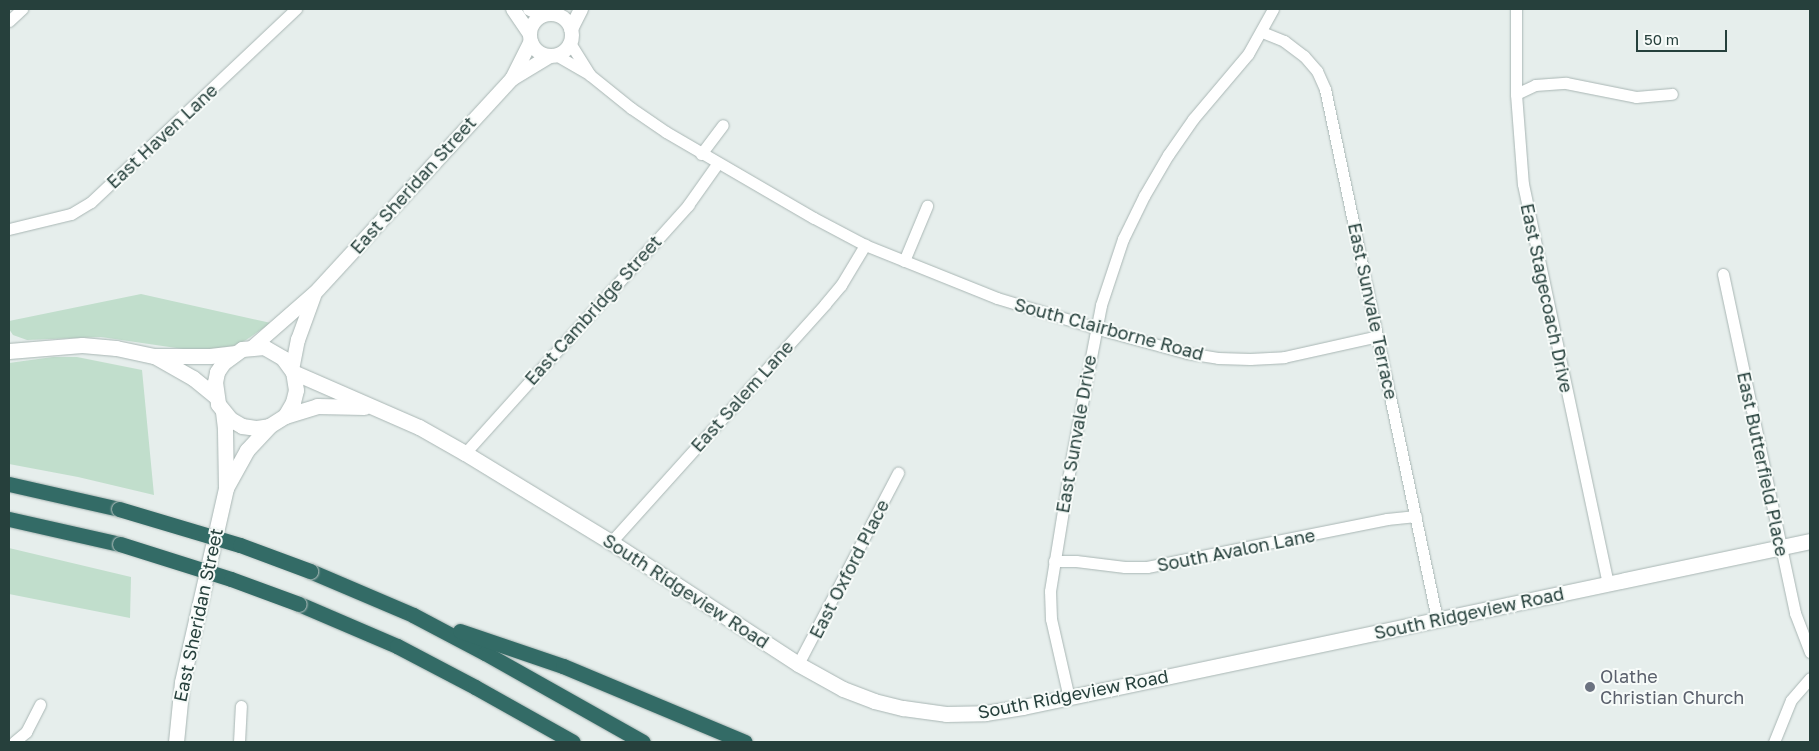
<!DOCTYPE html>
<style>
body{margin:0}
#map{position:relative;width:1819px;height:751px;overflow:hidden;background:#e6eeec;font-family:"Golos Text",sans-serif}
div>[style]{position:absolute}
.green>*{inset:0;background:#c1decc}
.roads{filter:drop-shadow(0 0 1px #a9b6b4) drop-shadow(0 0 1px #a9b6b4)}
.minor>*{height:11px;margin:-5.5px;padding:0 5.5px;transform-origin:5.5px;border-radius:5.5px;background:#fff}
.tertiary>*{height:14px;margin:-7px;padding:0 7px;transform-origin:7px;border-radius:7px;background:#fff}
.tertiary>.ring{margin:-7px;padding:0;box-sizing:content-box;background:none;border:14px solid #fff;border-radius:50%}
.secondary>*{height:15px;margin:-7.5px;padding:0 7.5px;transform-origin:7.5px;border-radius:7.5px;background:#fff}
.motorway>*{height:15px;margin:-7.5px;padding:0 7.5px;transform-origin:7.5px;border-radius:7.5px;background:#336b66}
.bridges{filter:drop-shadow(0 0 1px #c2cac8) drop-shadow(0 0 1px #c2cac8)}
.motorway-bridge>*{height:15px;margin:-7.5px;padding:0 7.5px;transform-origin:7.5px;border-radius:7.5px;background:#336b66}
.dots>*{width:14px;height:14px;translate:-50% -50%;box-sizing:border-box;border:2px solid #f7fbf9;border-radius:50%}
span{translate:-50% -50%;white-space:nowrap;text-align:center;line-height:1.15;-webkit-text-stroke:4px #f7fbf9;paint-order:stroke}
.street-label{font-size:18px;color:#26403c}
.worship-label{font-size:18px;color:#5b616d}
.left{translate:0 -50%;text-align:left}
.frame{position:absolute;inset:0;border:10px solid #26403c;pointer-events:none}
.scale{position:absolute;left:1636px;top:30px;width:91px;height:22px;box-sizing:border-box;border:2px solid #26403c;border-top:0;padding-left:6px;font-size:15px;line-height:18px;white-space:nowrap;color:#26403c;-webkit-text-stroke:4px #f7fbf9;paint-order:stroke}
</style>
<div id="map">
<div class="green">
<i style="clip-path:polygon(141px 294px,271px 323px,246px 340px,233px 346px,197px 351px,101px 337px,27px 340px,13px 335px,9px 329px,9px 321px)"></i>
<i style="clip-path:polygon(53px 357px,77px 357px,142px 370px,154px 495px,78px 477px,9px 464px,9px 363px)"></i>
<i style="clip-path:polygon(9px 548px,131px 577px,130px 618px,9px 594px)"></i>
</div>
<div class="roads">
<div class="minor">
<i style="left:1516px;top:9px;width:85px;rotate:90deg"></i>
<i style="left:1516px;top:94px;width:90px;rotate:85.6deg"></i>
<i style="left:1523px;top:184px;width:409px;rotate:78deg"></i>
<i style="left:9px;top:21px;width:18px;rotate:-43deg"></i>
<i style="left:1262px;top:32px;width:24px;rotate:22deg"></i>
<i style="left:1284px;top:41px;width:25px;rotate:37deg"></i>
<i style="left:1304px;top:56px;width:20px;rotate:49deg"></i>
<i style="left:1317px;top:71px;width:20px;rotate:66deg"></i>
<i style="left:1325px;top:89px;width:542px;rotate:78.07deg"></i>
<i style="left:570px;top:43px;width:38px;rotate:58deg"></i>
<i style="left:556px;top:55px;width:39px;rotate:30deg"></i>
<i style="left:590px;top:75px;width:53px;rotate:38.8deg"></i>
<i style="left:631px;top:108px;width:42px;rotate:34.4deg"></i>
<i style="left:666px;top:132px;width:171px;rotate:30.2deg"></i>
<i style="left:814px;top:218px;width:58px;rotate:27.9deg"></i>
<i style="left:865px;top:245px;width:142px;rotate:21.9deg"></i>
<i style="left:997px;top:298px;width:114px;rotate:16.8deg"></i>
<i style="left:1106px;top:331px;width:84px;rotate:15.2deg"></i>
<i style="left:1187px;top:353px;width:31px;rotate:9deg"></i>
<i style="left:1218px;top:358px;width:32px;rotate:2deg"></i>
<i style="left:1250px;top:359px;width:34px;rotate:-3deg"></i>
<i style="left:1284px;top:357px;width:96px;rotate:-12.6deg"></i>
<i style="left:1516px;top:94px;width:21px;rotate:-25deg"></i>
<i style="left:1535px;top:85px;width:31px;rotate:-4deg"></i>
<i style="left:1566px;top:83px;width:71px;rotate:11.3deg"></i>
<i style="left:1636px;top:97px;width:36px;rotate:-5deg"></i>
<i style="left:701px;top:154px;width:36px;rotate:-53deg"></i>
<i style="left:9px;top:229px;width:64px;rotate:-13.6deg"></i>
<i style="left:71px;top:214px;width:23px;rotate:-31deg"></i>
<i style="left:91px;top:202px;width:282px;rotate:-43.3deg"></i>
<i style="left:904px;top:261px;width:60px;rotate:-67.3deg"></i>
<i style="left:1723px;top:274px;width:347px;rotate:78deg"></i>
<i style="left:1795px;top:613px;width:42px;rotate:69deg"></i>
<i style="left:465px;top:453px;width:334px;rotate:-48deg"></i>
<i style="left:688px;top:205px;width:50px;rotate:-54.7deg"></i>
<i style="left:611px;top:542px;width:320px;rotate:-48deg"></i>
<i style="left:825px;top:304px;width:25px;rotate:-50deg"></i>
<i style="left:841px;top:285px;width:47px;rotate:-59deg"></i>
<i style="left:1054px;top:561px;width:22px"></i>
<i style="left:1076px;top:561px;width:49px;rotate:7deg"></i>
<i style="left:1125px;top:567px;width:22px"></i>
<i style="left:1147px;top:567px;width:245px;rotate:-11.3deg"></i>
<i style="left:1387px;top:519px;width:29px;rotate:-6deg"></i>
<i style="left:798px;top:664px;width:216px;rotate:-62.4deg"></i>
<i style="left:1069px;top:698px;width:81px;rotate:-102.8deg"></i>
<i style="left:1051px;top:619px;width:28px;rotate:-92deg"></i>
<i style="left:1050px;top:591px;width:132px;rotate:-80.8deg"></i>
<i style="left:1071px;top:461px;width:159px;rotate:-79.1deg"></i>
<i style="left:1101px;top:305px;width:70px;rotate:-71.6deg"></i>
<i style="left:1123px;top:239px;width:48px;rotate:-64deg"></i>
<i style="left:1144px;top:196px;width:48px;rotate:-59.7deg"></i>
<i style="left:1168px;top:155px;width:44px;rotate:-55.2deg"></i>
<i style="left:1193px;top:119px;width:85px;rotate:-49.8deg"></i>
<i style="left:1248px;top:54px;width:51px;rotate:-60.9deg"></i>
<i style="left:14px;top:742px;width:16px;rotate:-40deg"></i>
<i style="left:26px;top:732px;width:31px;rotate:-63deg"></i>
<i style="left:239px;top:742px;width:36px;rotate:-87deg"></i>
<i style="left:1774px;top:742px;width:45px;rotate:-68deg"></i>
<i style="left:1791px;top:700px;width:29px;rotate:-49deg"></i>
</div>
<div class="tertiary">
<i style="left:513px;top:9px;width:30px;rotate:56deg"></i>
<i style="left:530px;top:9px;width:14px;rotate:25deg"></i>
<i class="ring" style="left:530px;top:14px;width:28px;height:28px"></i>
<i style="left:571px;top:29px;width:22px;rotate:-63deg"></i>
<i style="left:512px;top:79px;width:42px;rotate:-63.4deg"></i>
<i style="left:253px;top:347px;width:82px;rotate:-41.1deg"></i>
<i style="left:315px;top:293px;width:291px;rotate:-47.4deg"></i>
<i style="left:512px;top:79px;width:44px;rotate:-31.2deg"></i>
<i style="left:292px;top:370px;width:31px;rotate:-79deg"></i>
<i style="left:298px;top:340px;width:47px;rotate:-70deg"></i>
</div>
<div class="secondary">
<i style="left:9px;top:351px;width:73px;rotate:-4.7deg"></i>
<i style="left:82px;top:345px;width:34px;rotate:5deg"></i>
<i style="left:116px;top:348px;width:39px;rotate:12deg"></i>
<i style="left:154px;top:356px;width:56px"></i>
<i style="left:210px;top:356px;width:24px;rotate:-7deg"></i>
<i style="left:156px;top:357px;width:43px;rotate:29.6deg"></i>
<i style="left:193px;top:378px;width:28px;rotate:39deg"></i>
<i style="left:293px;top:372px;width:137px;rotate:23.6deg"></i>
<i style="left:419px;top:427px;width:53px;rotate:29.5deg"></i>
<i style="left:465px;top:453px;width:171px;rotate:31.4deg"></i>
<i style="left:611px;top:542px;width:223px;rotate:33.1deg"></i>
<i style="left:798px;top:664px;width:51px;rotate:29.1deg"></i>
<i style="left:843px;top:689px;width:33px;rotate:21deg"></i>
<i style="left:874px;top:701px;width:30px;rotate:14deg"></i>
<i style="left:903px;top:708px;width:43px;rotate:7.9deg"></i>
<i style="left:946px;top:714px;width:39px;rotate:-1deg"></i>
<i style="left:985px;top:713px;width:38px;rotate:-9deg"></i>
<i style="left:1023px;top:707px;width:804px;rotate:-11.91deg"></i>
<i style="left:285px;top:416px;width:34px;rotate:-17deg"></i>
<i style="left:317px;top:406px;width:47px;rotate:1.2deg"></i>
<i style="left:226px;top:488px;width:43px;rotate:-61.1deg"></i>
<i style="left:247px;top:450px;width:33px;rotate:-47deg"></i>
<i style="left:269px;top:426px;width:19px;rotate:-32deg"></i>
<i style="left:285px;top:416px;width:16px;rotate:-60deg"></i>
<i style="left:293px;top:402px;width:12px;rotate:-76deg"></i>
<i style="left:296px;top:390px;width:18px;rotate:-99deg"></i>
<i style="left:293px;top:372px;width:17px;rotate:-126deg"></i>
<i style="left:283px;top:358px;width:22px;rotate:-150deg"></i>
<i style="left:264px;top:347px;width:22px;rotate:175deg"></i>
<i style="left:242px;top:349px;width:24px;rotate:144deg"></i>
<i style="left:223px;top:363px;width:11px;rotate:124deg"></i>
<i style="left:217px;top:372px;width:10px;rotate:101deg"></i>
<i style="left:215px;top:382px;width:22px;rotate:82deg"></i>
<i style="left:218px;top:404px;width:19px;rotate:51deg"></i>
<i style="left:230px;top:419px;width:14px;rotate:30deg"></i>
<i style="left:242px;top:426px;width:15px;rotate:8deg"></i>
<i style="left:257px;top:428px;width:12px;rotate:-9deg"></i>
<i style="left:176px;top:742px;width:60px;rotate:-84.3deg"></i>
<i style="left:182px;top:682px;width:199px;rotate:-77.2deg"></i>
<i style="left:226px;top:488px;width:60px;rotate:-91deg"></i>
<i style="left:225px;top:428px;width:16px;rotate:-97deg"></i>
</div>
<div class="motorway">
<i style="left:9px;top:484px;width:113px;rotate:12.8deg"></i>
<i style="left:9px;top:519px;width:114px;rotate:12.7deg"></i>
<i style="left:310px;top:571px;width:112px;rotate:23.1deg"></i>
<i style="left:413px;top:615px;width:81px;rotate:27.8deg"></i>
<i style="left:485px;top:653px;width:181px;rotate:29.4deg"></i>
<i style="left:299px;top:604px;width:107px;rotate:23.2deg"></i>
<i style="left:397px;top:646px;width:88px;rotate:27.7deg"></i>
<i style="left:475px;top:687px;width:112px;rotate:29.3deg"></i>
<i style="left:460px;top:631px;width:109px;rotate:18.8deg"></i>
<i style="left:563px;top:666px;width:197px;rotate:22.7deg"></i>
</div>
</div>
<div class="bridges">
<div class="motorway-bridge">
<i style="left:119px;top:509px;width:126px;rotate:16.6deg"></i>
<i style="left:240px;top:545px;width:75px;rotate:20.4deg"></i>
<i style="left:120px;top:544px;width:116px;rotate:17.5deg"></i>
<i style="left:231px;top:579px;width:72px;rotate:20.2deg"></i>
</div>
</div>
<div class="dots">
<i style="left:1590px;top:687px;background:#6b7280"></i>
</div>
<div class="street-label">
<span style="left:162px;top:136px;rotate:-43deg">East Haven Lane</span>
<span style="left:413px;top:185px;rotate:-48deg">East Sheridan Street</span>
<span style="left:1547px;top:298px;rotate:78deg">East Stagecoach Drive</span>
<span style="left:593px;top:310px;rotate:-48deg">East Cambridge Street</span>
<span style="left:1373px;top:311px;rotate:78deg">East Sunvale Terrace</span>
<span style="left:1109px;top:329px;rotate:15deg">South Clairborne Road</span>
<span style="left:742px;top:396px;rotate:-48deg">East Salem Lane</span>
<span style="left:1076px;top:434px;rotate:-80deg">East Sunvale Drive</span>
<span style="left:1763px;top:464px;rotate:78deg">East Butterfield Place</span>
<span style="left:1236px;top:550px;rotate:-11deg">South Avalon Lane</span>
<span style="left:849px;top:569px;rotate:-63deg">East Oxford Place</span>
<span style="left:686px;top:591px;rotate:33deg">South Ridgeview Road</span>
<span style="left:1469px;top:613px;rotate:-12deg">South Ridgeview Road</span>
<span style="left:198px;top:615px;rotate:-78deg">East Sheridan Street</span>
<span style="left:1073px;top:694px;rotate:-11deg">South Ridgeview Road</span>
</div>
<div class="worship-label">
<span class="left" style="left:1600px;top:687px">Olathe<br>Christian Church</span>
</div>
<div class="frame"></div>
<div class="scale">50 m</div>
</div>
